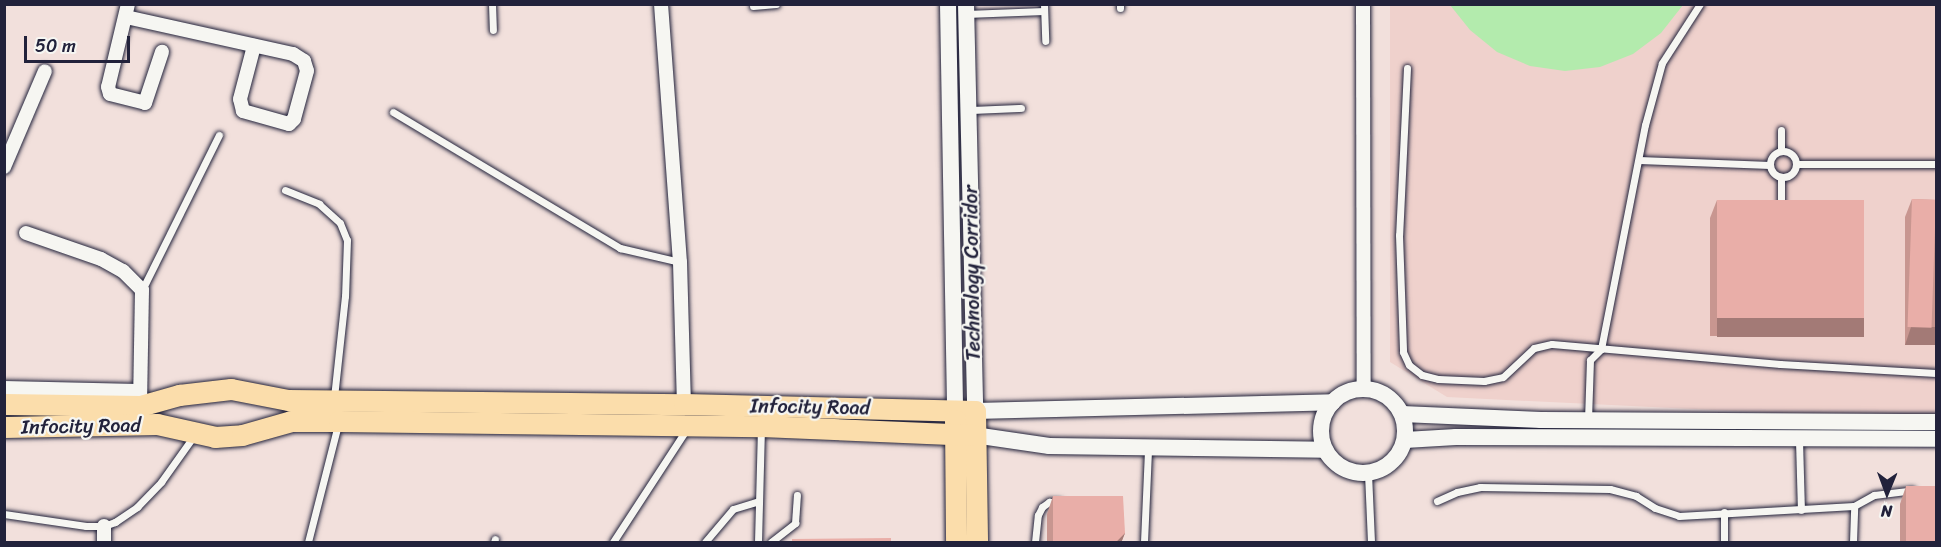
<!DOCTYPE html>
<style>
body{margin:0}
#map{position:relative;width:1941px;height:547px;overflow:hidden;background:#f2e0dc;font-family:Sriracha,sans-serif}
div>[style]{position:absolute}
.built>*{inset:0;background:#efd1cc}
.green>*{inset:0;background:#b3ebad}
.roads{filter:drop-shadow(0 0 2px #22223b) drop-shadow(0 0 2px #22223b)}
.service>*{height:7px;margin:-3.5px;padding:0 3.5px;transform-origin:3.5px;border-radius:3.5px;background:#f6f6f2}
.service>.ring{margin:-3.5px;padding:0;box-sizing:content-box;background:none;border:7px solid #f6f6f2;border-radius:50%}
.minor>*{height:14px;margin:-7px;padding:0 7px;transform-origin:7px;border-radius:7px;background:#f6f6f2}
.tertiary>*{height:16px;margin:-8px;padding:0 8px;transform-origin:8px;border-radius:8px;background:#f6f6f2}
.tertiary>.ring{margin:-8px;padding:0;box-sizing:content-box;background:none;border:16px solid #f6f6f2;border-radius:50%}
.primary>*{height:21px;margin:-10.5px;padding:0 10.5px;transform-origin:10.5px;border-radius:10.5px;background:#fbddab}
.wall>*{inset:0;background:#c89690}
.shaded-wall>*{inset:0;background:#a37a76;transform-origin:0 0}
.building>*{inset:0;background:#e9aea8;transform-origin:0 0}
span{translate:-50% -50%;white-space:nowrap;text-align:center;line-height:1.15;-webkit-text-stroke:4.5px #f6f6f2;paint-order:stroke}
.street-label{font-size:20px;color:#22223b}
.frame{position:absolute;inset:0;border:6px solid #22223b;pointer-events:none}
.north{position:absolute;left:1857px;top:463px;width:60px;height:60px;-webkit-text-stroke:4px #f6f6f2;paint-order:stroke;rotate:181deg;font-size:16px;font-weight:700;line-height:24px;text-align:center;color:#22223b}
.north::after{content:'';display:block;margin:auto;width:21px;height:27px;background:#22223b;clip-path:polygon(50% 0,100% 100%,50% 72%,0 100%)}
.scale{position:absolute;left:24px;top:36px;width:106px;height:27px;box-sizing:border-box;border:3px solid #22223b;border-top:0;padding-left:8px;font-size:18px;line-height:21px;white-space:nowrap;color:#22223b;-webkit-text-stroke:4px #f6f6f2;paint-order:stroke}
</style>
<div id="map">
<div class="built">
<i style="clip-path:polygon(1390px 5px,1936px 5px,1936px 421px,1447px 397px,1390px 362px)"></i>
</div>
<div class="green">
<i style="clip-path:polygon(1450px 5px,1683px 5px,1661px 33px,1633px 54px,1600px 67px,1565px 71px,1530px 66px,1497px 52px,1470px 30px)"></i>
</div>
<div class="roads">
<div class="service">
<i style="left:492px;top:4px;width:26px;rotate:88deg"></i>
<i style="left:1044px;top:4px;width:37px;rotate:88deg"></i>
<i style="left:1120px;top:4px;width:4px;rotate:90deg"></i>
<i style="left:753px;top:6px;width:23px;rotate:-5deg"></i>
<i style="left:966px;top:14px;width:78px;rotate:-2.2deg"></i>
<i style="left:1407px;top:68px;width:167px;rotate:92.7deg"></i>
<i style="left:1399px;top:235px;width:117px;rotate:88deg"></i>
<i style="left:1403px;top:352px;width:14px;rotate:65deg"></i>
<i style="left:1409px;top:365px;width:16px;rotate:38deg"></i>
<i style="left:1422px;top:375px;width:16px;rotate:14deg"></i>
<i style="left:1438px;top:379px;width:46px;rotate:2.5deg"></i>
<i style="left:1484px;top:381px;width:19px;rotate:-12deg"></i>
<i style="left:1503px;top:377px;width:42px;rotate:-43.1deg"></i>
<i style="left:1534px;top:348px;width:18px;rotate:-13deg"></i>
<i style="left:1552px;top:344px;width:229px;rotate:5deg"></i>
<i style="left:1780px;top:364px;width:156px;rotate:3.3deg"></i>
<i style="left:969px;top:110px;width:52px;rotate:-2.2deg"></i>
<i style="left:393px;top:112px;width:265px;rotate:30.9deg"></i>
<i style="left:620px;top:248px;width:62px;rotate:13.1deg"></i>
<i style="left:1781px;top:151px;width:21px;rotate:-90deg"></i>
<i class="ring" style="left:1770px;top:151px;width:19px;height:19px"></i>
<i style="left:1639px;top:160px;width:131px;rotate:2.2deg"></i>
<i style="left:1796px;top:164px;width:140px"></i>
<i style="left:285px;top:190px;width:37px;rotate:22deg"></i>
<i style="left:319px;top:204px;width:28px;rotate:42deg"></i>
<i style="left:340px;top:223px;width:18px;rotate:68deg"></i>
<i style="left:347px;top:240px;width:56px;rotate:92deg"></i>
<i style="left:345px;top:296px;width:102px;rotate:96.2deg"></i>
<i style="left:1781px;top:208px;width:31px;rotate:-90deg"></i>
<i style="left:142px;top:290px;width:173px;rotate:-63.6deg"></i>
<i style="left:1588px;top:420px;width:60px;rotate:-88.1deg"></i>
<i style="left:1590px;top:360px;width:16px;rotate:-45deg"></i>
<i style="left:1601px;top:349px;width:228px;rotate:-78.9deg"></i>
<i style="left:1645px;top:125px;width:64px;rotate:-74.7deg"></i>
<i style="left:1662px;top:63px;width:70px;rotate:-57.2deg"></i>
<i style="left:1799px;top:440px;width:70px;rotate:88.4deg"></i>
<i style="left:1368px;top:473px;width:69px;rotate:87.5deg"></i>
<i style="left:1437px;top:501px;width:22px;rotate:-24deg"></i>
<i style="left:1457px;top:492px;width:24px;rotate:-12deg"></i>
<i style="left:1480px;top:487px;width:130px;rotate:0.9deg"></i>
<i style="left:1610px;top:489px;width:27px;rotate:15deg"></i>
<i style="left:1636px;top:496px;width:22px;rotate:32deg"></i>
<i style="left:1655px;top:508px;width:25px;rotate:18deg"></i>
<i style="left:1679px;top:516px;width:175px;rotate:-3.3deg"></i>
<i style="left:1854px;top:506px;width:23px;rotate:-29deg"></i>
<i style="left:1874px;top:495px;width:38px;rotate:-7deg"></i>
<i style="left:1724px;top:512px;width:30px;rotate:90deg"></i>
<i style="left:4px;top:514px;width:83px;rotate:8.3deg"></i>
<i style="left:86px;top:526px;width:18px"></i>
<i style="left:104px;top:526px;width:12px;rotate:-20deg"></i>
<i style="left:115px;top:522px;width:27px;rotate:-34deg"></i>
<i style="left:137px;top:507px;width:35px;rotate:-46deg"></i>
<i style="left:161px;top:482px;width:55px;rotate:-54.6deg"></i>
<i style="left:308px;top:542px;width:122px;rotate:-75.7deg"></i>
<i style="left:494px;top:542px;width:3px;rotate:-72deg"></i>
<i style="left:613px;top:542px;width:134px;rotate:-56.9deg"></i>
<i style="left:705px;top:542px;width:43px;rotate:-49.7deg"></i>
<i style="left:733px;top:509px;width:27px;rotate:-17deg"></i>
<i style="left:758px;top:542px;width:114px;rotate:-88.5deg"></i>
<i style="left:771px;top:542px;width:31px;rotate:-38deg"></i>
<i style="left:795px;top:523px;width:28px;rotate:-86deg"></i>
<i style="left:1035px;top:542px;width:27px;rotate:-84deg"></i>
<i style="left:1038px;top:515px;width:9px;rotate:-63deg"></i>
<i style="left:1042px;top:507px;width:9px;rotate:-36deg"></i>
<i style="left:1049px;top:502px;width:10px"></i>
<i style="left:1144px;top:542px;width:93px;rotate:-87.5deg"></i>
<i style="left:1853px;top:542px;width:36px;rotate:-88deg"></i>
</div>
<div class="minor">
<i style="left:128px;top:4px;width:85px;rotate:103.5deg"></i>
<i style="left:108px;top:87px;width:7px;rotate:74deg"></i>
<i style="left:110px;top:94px;width:36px;rotate:14deg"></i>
<i style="left:145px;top:103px;width:54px;rotate:-71.6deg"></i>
<i style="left:661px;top:4px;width:259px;rotate:85.8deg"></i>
<i style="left:680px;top:262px;width:142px;rotate:88.4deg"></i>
<i style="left:1363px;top:4px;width:385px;rotate:89.9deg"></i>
<i style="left:126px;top:17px;width:171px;rotate:12.5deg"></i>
<i style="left:293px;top:54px;width:13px;rotate:32deg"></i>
<i style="left:304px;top:61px;width:10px;rotate:73deg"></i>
<i style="left:307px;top:71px;width:50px;rotate:105.2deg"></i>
<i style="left:294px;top:119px;width:7px;rotate:135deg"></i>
<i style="left:289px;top:124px;width:48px;rotate:-164.2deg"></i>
<i style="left:243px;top:111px;width:12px;rotate:-104deg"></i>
<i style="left:240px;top:99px;width:55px;rotate:-75.2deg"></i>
<i style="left:4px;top:167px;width:104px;rotate:-66.9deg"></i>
<i style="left:26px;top:233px;width:79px;rotate:19.1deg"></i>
<i style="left:101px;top:259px;width:25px;rotate:29deg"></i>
<i style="left:123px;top:271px;width:27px;rotate:45deg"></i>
<i style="left:142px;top:290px;width:116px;rotate:91deg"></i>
<i style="left:4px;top:388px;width:134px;rotate:1.3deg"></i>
<i style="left:104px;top:542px;width:16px;rotate:-90deg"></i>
</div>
<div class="tertiary">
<i style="left:948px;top:4px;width:406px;rotate:89deg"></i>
<i style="left:966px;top:4px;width:407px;rotate:88.7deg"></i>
<i style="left:975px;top:411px;width:358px;rotate:-1.4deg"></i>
<i class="ring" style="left:1321px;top:389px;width:68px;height:68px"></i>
<i style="left:1402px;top:414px;width:139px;rotate:2.5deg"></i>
<i style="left:1541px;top:420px;width:395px;rotate:0.3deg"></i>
<i style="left:974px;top:435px;width:76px;rotate:8.3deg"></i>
<i style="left:1049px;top:446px;width:276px;rotate:0.8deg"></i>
<i style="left:1405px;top:440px;width:51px;rotate:-3.4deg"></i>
<i style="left:1456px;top:437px;width:480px;rotate:0.2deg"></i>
</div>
<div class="primary">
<i style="left:4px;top:404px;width:136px;rotate:0.8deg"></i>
<i style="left:140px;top:406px;width:41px;rotate:-15.8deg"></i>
<i style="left:179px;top:395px;width:52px;rotate:-6.6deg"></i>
<i style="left:231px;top:389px;width:58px;rotate:10.9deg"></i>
<i style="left:288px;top:400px;width:396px;rotate:0.6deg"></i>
<i style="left:684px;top:404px;width:291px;rotate:1.4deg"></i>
<i style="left:975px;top:411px;width:131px;rotate:89.1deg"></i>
<i style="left:955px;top:420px;width:122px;rotate:89.5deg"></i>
<i style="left:4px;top:427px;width:153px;rotate:-1.1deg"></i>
<i style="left:157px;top:424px;width:59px;rotate:12.6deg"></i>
<i style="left:215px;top:437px;width:27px;rotate:-4deg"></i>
<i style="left:242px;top:435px;width:51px;rotate:-15.9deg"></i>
<i style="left:291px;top:421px;width:48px"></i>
<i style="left:339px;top:421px;width:422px;rotate:0.7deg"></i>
<i style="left:761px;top:426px;width:213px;rotate:2.4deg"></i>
</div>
</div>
<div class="wall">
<i style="clip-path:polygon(1912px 199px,1936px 200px,1936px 345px,1905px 345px,1905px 217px)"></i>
<i style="clip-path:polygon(1717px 200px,1864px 318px,1857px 336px,1710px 336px,1710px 218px)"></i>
<i style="clip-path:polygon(1906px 486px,1936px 543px,1900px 543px,1900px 504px)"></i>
<i style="clip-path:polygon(1053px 496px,1125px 533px,1121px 543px,1047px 543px,1047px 514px)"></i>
</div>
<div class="shaded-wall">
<i style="left:1717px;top:318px;width:147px;height:19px"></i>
<i style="clip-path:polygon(1911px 327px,1936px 327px,1936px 345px,1905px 345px)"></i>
<i style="clip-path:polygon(1125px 533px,1121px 543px,1115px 543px)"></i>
</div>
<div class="building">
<i style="left:1912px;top:199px;width:24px;height:128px;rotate:2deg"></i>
<i style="left:1717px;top:200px;width:147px;height:118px"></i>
<i style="left:1906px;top:486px;width:30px;height:57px"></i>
<i style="clip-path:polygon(1053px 496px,1123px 496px,1125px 533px,1115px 543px,1053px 543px)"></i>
<i style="clip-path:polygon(891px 538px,891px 543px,792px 543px,792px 539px)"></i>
<i style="left:1276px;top:541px;width:28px;height:2px"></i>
</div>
<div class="street-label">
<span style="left:972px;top:273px;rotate:-91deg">Technology Corridor</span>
<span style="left:810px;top:407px;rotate:1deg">Infocity Road</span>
<span style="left:81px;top:426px;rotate:-1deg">Infocity Road</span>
</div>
<div class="frame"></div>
<div class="north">N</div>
<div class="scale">50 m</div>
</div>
